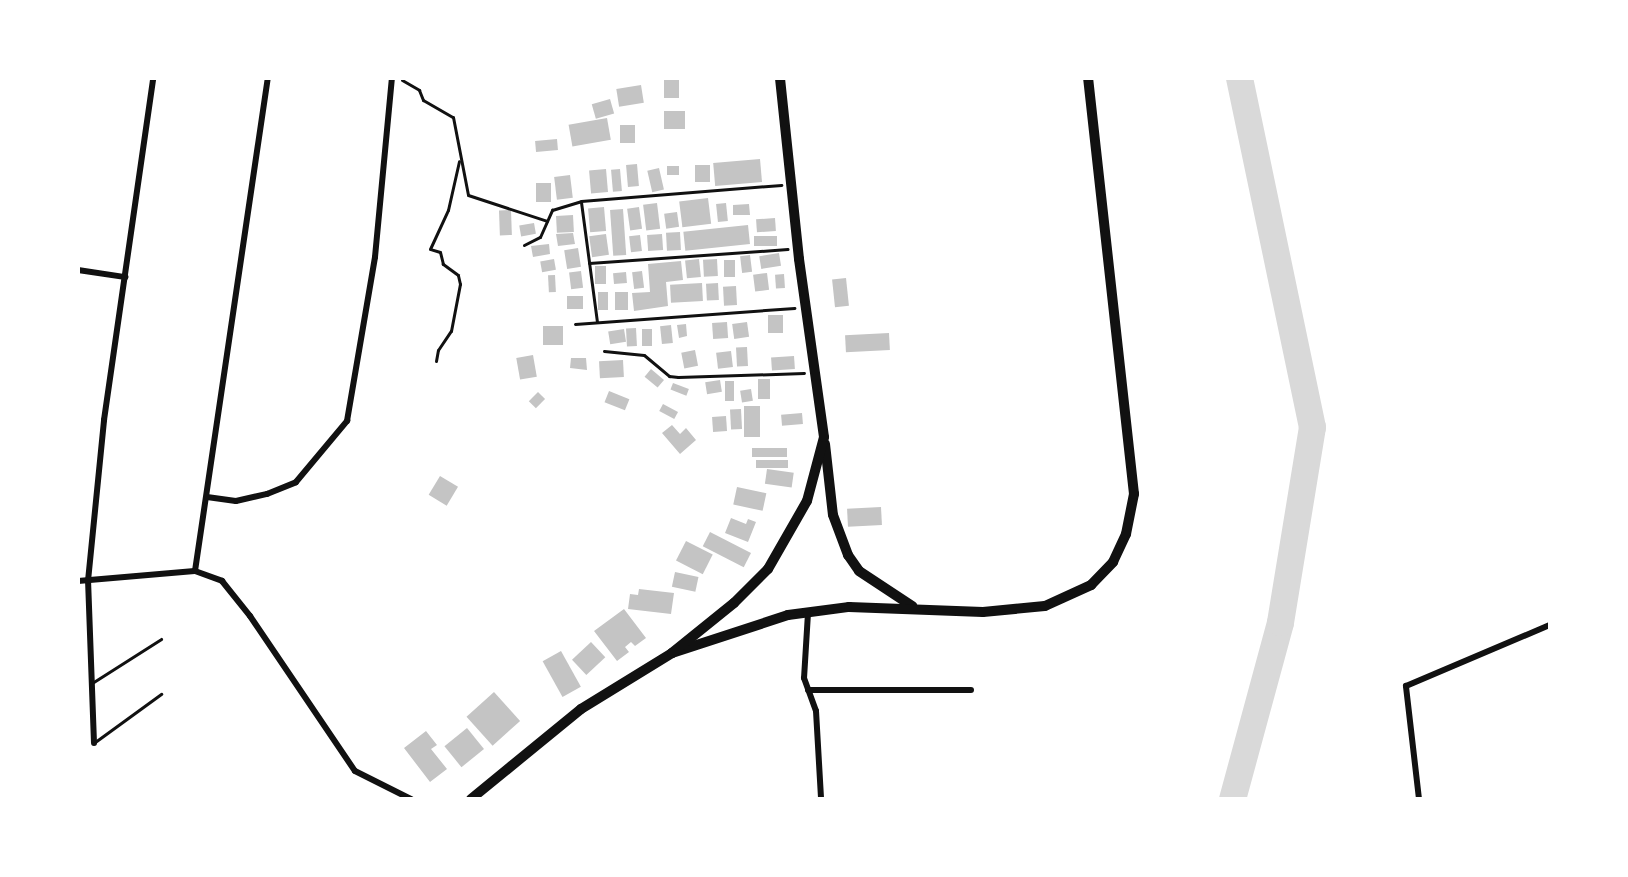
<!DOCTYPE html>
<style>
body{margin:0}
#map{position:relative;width:1628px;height:877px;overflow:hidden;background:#fff;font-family:"Source Serif 4",serif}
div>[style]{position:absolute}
.river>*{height:27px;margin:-13.5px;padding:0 13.5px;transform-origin:13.5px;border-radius:13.5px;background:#d9d9d9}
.building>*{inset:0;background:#c4c4c4;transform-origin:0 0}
.path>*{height:3px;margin:-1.5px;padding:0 1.5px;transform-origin:1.5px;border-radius:1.5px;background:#111}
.service>*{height:3px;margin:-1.5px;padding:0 1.5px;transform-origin:1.5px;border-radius:1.5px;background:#111}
.minor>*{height:6px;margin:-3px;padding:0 3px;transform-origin:3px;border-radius:3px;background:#111}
.trunk>*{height:10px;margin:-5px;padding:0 5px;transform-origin:5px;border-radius:5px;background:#111}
span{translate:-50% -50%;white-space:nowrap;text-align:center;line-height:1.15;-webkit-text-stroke:6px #fff;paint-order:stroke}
.frame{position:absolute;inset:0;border:80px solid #fff;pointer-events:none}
</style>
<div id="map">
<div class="river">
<i style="left:1232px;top:799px;width:183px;rotate:-74.8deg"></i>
<i style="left:1280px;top:622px;width:198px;rotate:-80.7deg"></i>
<i style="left:1312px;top:427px;width:357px;rotate:-101.8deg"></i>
</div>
<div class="building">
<i style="left:664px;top:78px;width:15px;height:20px"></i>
<i style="left:641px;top:85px;width:18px;height:25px;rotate:81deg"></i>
<i style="left:610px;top:99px;width:15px;height:19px;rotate:74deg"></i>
<i style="left:664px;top:111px;width:21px;height:18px"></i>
<i style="left:607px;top:118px;width:22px;height:39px;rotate:80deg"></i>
<i style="left:620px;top:125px;width:15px;height:18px"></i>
<i style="left:557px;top:139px;width:11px;height:22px;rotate:85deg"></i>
<i style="left:760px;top:159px;width:23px;height:47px;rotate:85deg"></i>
<i style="left:637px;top:164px;width:22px;height:11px;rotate:85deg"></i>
<i style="left:695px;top:165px;width:15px;height:17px"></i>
<i style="left:679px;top:166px;width:9px;height:12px;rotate:90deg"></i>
<i style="left:659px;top:168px;width:22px;height:12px;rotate:77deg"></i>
<i style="left:606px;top:169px;width:23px;height:17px;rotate:85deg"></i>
<i style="left:620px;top:169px;width:22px;height:9px;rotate:85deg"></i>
<i style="left:570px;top:175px;width:23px;height:16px;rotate:83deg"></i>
<i style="left:536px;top:183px;width:15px;height:19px"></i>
<i style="left:708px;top:198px;width:26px;height:29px;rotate:83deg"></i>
<i style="left:657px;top:203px;width:26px;height:14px;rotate:83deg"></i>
<i style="left:726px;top:203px;width:18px;height:10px;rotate:84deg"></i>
<i style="clip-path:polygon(749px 204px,750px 215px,733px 215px,733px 205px)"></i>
<i style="left:604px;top:207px;width:24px;height:16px;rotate:85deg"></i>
<i style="left:639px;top:207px;width:22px;height:12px;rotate:82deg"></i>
<i style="left:623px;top:209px;width:46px;height:13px;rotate:86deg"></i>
<i style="left:511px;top:210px;width:25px;height:12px;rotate:88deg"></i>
<i style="left:677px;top:212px;width:15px;height:13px;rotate:82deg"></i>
<i style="left:573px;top:215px;width:17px;height:17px;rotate:87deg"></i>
<i style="left:775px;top:218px;width:13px;height:19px;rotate:86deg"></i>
<i style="left:534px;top:223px;width:11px;height:15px;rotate:80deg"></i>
<i style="left:748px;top:225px;width:19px;height:65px;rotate:84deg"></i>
<i style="left:680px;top:232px;width:18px;height:14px;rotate:87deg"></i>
<i style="clip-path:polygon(573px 233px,575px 244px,558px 246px,556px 234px)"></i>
<i style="left:606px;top:234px;width:21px;height:17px;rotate:82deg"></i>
<i style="left:662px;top:234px;width:16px;height:15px;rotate:86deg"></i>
<i style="left:640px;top:235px;width:16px;height:11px;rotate:83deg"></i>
<i style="left:754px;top:236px;width:23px;height:10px"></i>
<i style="clip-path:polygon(549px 244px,550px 254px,533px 257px,531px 246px)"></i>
<i style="left:578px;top:248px;width:19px;height:14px;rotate:81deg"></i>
<i style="left:779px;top:253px;width:13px;height:20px;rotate:81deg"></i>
<i style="left:750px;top:255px;width:17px;height:10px;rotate:83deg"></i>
<i style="left:554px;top:259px;width:11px;height:14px;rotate:80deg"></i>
<i style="left:699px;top:259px;width:18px;height:14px;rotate:84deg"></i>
<i style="left:717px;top:259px;width:17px;height:14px;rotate:87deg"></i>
<i style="left:724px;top:260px;width:11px;height:17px"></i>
<i style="clip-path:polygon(681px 261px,683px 280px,666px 282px,668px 306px,634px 311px,632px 293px,650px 292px,648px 264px)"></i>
<i style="left:595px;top:266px;width:11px;height:18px"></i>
<i style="left:581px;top:271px;width:17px;height:12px;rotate:83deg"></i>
<i style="left:642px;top:271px;width:17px;height:10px;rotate:83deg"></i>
<i style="left:626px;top:272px;width:11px;height:13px;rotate:85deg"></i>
<i style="left:767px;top:273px;width:17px;height:14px;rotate:83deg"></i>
<i style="left:784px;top:274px;width:14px;height:9px;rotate:86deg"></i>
<i style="left:555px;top:275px;width:17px;height:7px;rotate:87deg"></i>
<i style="left:846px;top:278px;width:28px;height:14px;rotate:84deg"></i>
<i style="left:702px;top:283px;width:18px;height:32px;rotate:87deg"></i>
<i style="left:718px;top:283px;width:17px;height:12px;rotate:87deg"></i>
<i style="left:736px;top:286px;width:19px;height:13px;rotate:87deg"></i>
<i style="left:598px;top:292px;width:10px;height:18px"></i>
<i style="left:615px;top:292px;width:13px;height:18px"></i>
<i style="left:567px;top:296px;width:16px;height:13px"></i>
<i style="left:768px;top:315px;width:15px;height:18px"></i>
<i style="left:727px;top:322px;width:16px;height:15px;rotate:86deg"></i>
<i style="left:747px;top:322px;width:15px;height:15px;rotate:82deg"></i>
<i style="clip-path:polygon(686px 324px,687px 336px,679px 338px,677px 325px)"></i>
<i style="left:671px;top:325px;width:18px;height:11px;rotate:84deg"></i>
<i style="left:543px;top:326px;width:20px;height:19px"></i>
<i style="left:636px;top:328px;width:18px;height:10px;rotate:87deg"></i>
<i style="left:624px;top:329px;width:13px;height:16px;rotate:81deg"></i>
<i style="left:642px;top:329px;width:10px;height:17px"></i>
<i style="left:889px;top:333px;width:17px;height:44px;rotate:87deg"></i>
<i style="left:747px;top:347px;width:19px;height:11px;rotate:87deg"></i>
<i style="left:695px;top:350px;width:16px;height:14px;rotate:79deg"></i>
<i style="left:731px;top:351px;width:16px;height:15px;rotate:83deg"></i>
<i style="left:533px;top:355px;width:22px;height:17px;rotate:80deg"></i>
<i style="left:794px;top:356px;width:13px;height:23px;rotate:86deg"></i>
<i style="clip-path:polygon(571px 358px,586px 358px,587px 370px,570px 368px)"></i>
<i style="left:623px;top:360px;width:17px;height:24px;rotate:87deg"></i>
<i style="left:651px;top:369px;width:17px;height:10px;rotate:40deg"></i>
<i style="left:758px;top:379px;width:12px;height:20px"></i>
<i style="left:720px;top:380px;width:12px;height:15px;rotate:81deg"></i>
<i style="left:725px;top:381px;width:9px;height:20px"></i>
<i style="left:673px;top:383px;width:17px;height:7px;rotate:21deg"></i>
<i style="left:751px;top:389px;width:12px;height:11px;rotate:81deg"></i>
<i style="left:609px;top:391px;width:22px;height:12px;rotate:22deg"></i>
<i style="left:538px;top:392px;width:10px;height:13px;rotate:45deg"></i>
<i style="left:663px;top:404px;width:17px;height:8px;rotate:28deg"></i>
<i style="left:744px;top:406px;width:16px;height:31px"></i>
<i style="left:741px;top:409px;width:20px;height:11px;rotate:87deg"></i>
<i style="left:802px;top:413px;width:11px;height:21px;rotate:85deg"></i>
<i style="left:726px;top:416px;width:15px;height:14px;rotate:86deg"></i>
<i style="clip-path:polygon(672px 425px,680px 434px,686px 428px,696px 440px,680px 454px,662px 433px)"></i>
<i style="left:752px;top:448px;width:35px;height:9px"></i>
<i style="left:788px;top:460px;width:8px;height:32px;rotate:90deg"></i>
<i style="left:767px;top:469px;width:27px;height:15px;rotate:8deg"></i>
<i style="left:440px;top:476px;width:21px;height:22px;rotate:31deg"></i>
<i style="left:737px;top:487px;width:30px;height:18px;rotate:12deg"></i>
<i style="left:881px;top:507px;width:18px;height:34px;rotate:87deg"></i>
<i style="clip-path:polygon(731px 518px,746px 524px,748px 519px,756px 522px,748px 542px,725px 533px)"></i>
<i style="left:710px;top:532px;width:46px;height:16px;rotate:27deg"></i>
<i style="left:686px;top:541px;width:30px;height:22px;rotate:27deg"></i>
<i style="left:675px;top:572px;width:24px;height:15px;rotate:12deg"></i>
<i style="clip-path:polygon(639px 589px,674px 593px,671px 614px,628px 609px,630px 594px,638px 595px)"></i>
<i style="clip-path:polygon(624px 609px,646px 638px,635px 646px,631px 642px,625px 647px,629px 652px,617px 661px,594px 631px)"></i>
<i style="left:591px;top:642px;width:21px;height:26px;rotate:47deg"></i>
<i style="left:561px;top:651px;width:41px;height:21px;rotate:61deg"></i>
<i style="left:494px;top:692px;width:39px;height:37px;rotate:48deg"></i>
<i style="left:467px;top:728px;width:27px;height:29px;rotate:51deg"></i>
<i style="clip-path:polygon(426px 731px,437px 745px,431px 749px,447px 769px,430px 782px,404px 748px)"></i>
</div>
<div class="path">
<i style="left:402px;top:80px;width:20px;rotate:30deg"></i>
<i style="left:419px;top:90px;width:11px;rotate:68deg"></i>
<i style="left:423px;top:100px;width:34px;rotate:30deg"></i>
<i style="left:453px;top:117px;width:79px;rotate:79.1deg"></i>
<i style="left:468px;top:195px;width:83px;rotate:18.2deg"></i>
<i style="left:581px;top:202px;width:121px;rotate:82.4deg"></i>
<i style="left:524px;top:245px;width:18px;rotate:-27deg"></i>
<i style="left:540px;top:237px;width:30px;rotate:-66deg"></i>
<i style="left:552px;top:210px;width:30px;rotate:-17deg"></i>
<i style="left:581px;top:201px;width:201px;rotate:-4.6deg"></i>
<i style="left:589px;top:263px;width:199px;rotate:-4deg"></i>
<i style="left:575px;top:324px;width:220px;rotate:-4.2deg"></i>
<i style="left:604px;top:351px;width:40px;rotate:5.7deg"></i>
<i style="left:644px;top:355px;width:33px;rotate:40deg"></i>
<i style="left:669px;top:376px;width:9px;rotate:6deg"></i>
<i style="left:678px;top:377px;width:126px;rotate:-1.8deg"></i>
<i style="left:436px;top:361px;width:11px;rotate:-80deg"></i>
<i style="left:438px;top:350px;width:23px;rotate:-56deg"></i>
<i style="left:451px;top:331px;width:48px;rotate:-79.2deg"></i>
<i style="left:460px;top:284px;width:9px;rotate:-103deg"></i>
<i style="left:458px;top:275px;width:19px;rotate:-144deg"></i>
<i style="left:443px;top:264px;width:12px;rotate:-104deg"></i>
<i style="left:440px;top:252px;width:10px;rotate:-163deg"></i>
<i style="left:430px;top:249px;width:43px;rotate:-65.2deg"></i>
<i style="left:448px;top:210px;width:50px;rotate:-77.3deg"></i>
</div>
<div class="service">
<i style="left:92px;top:683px;width:82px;rotate:-32.5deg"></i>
<i style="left:95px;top:742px;width:82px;rotate:-36deg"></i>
</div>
<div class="minor">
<i style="left:78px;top:270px;width:48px;rotate:8.5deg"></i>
<i style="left:207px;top:497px;width:29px;rotate:8deg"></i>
<i style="left:236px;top:501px;width:32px;rotate:-13deg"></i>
<i style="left:267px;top:494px;width:31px;rotate:-22deg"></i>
<i style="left:296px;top:482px;width:80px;rotate:-50.1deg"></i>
<i style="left:347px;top:421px;width:166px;rotate:-80.3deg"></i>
<i style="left:375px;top:257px;width:180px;rotate:-84.6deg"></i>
<i style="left:195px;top:571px;width:498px;rotate:-81.6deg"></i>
<i style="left:78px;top:581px;width:117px;rotate:-4.9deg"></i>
<i style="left:195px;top:571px;width:29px;rotate:20deg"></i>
<i style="left:222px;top:581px;width:45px;rotate:51.3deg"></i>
<i style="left:250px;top:616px;width:187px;rotate:55.9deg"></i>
<i style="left:355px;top:771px;width:63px;rotate:26.6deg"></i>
<i style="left:808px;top:613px;width:65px;rotate:93.5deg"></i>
<i style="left:804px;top:678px;width:35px;rotate:70deg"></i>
<i style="left:816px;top:711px;width:88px;rotate:86.7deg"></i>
<i style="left:808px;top:690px;width:163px"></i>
<i style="left:94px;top:743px;width:162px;rotate:-92.1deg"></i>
<i style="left:88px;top:581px;width:162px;rotate:-84.3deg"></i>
<i style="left:104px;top:420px;width:345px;rotate:-81.8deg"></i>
<i style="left:1419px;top:799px;width:114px;rotate:-96.6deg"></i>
<i style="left:1406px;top:686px;width:156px;rotate:-23deg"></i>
</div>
<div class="trunk">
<i style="left:825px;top:444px;width:71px;rotate:83.6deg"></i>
<i style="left:833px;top:515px;width:43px;rotate:69.4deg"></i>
<i style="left:848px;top:555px;width:19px;rotate:55deg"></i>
<i style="left:859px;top:571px;width:64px;rotate:33.4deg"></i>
<i style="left:672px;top:653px;width:122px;rotate:-18.1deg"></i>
<i style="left:788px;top:615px;width:62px;rotate:-7.5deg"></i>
<i style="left:849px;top:607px;width:134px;rotate:2.1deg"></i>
<i style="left:983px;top:612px;width:62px;rotate:-5.5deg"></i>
<i style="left:1045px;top:606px;width:51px;rotate:-24.5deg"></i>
<i style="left:1091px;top:585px;width:32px;rotate:-46deg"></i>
<i style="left:1113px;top:562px;width:31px;rotate:-65deg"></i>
<i style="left:1126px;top:534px;width:41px;rotate:-78.7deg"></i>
<i style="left:1134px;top:494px;width:419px;rotate:-96.3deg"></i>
<i style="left:471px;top:799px;width:142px;rotate:-39.3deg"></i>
<i style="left:581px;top:709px;width:107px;rotate:-31.6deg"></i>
<i style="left:672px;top:653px;width:80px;rotate:-38.9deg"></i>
<i style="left:734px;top:603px;width:48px;rotate:-45deg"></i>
<i style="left:768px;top:569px;width:78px;rotate:-60.2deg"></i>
<i style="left:807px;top:501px;width:66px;rotate:-75.1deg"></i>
<i style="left:824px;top:437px;width:180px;rotate:-98deg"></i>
<i style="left:799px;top:259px;width:182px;rotate:-96deg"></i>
</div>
<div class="frame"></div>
</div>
